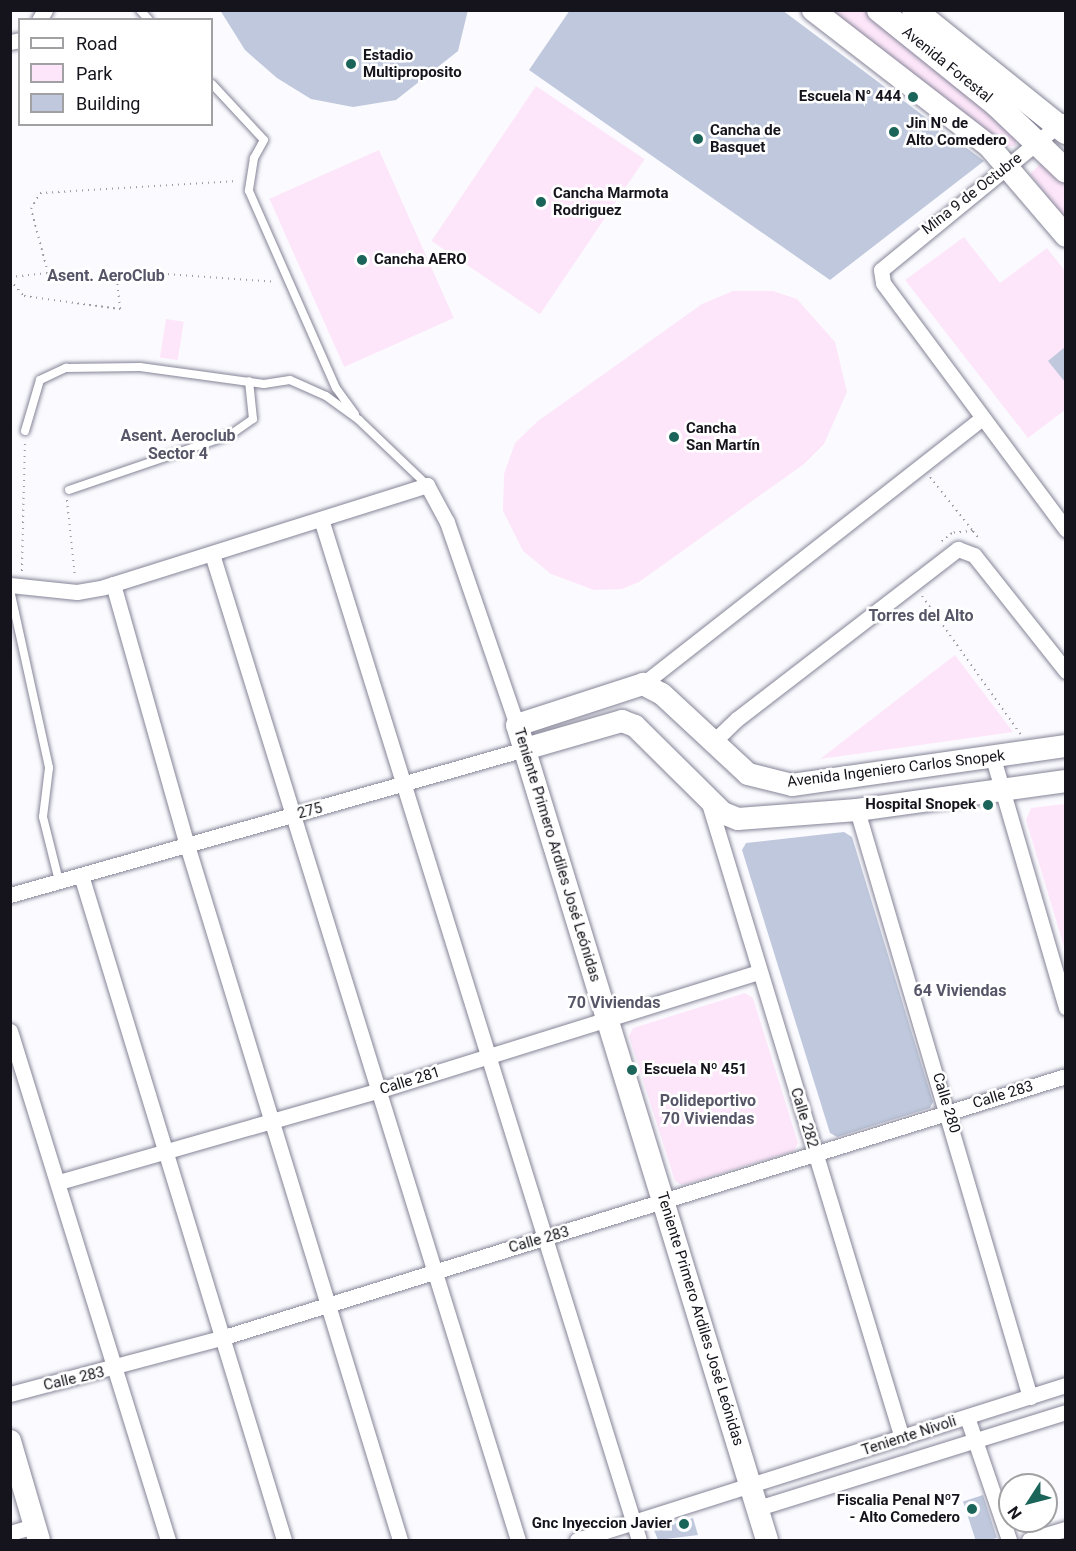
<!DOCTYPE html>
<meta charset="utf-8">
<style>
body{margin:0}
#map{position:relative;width:1076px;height:1551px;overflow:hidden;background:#fbfbff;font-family:Roboto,sans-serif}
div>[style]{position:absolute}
.green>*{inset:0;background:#fde6fa;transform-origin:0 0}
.building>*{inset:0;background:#bfc8dc;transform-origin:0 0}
.path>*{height:2px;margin-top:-1px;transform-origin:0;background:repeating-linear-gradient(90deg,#9d9ca2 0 1.5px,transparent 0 6px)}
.roads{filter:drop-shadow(0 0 2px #858497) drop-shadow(0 0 2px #858497)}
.lane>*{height:8px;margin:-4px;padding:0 4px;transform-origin:4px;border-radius:4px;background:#fff}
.street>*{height:15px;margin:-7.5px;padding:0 7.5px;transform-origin:7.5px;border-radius:7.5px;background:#fff}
.secondary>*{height:22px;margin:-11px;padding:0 11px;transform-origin:11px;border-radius:11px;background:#fff}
.primary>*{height:24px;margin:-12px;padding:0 12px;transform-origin:12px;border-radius:12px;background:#fff}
.dots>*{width:16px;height:16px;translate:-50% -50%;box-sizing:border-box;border:3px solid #fff;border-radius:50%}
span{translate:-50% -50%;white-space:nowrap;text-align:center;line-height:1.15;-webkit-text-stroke:5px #fff;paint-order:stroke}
.poi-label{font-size:15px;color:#15141c;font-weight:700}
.left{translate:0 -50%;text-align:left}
.right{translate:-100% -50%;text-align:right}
.street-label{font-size:15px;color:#15141c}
.neighbourhood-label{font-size:16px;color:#565668;font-weight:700}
.frame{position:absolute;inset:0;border:12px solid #15141c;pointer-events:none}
.legend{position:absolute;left:18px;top:18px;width:195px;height:108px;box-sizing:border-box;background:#fff;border:2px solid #a1a1a4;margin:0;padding:8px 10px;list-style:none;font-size:18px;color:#15141c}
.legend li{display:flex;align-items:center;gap:12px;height:30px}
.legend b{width:30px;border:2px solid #a1a1a4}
.north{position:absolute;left:998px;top:1473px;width:60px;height:60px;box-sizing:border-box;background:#fff;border:2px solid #a1a1a4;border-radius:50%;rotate:234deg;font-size:16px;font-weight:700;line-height:24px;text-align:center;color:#15141c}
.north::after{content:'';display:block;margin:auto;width:21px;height:27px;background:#1b6459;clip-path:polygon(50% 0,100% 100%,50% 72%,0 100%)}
</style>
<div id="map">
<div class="green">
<i style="clip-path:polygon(828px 11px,865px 11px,963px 87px,1016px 139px,1016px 146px,1005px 147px)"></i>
<i style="left:536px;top:86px;width:131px;height:187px;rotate:34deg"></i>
<i style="left:379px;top:150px;width:184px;height:120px;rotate:66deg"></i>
<i style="clip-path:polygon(1041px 163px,1065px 184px,1065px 218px,1030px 174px)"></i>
<i style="clip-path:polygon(964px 237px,1000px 283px,1047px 248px,1065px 271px,1065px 410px,1028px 438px,905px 280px)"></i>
<i style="clip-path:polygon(733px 291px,773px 291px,797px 299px,835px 342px,847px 392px,824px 444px,804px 464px,639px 582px,622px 589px,594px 590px,551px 574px,523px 551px,503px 511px,504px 474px,515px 443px,538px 421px,702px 304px)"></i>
<i style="left:166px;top:319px;width:18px;height:39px;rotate:9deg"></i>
<i style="clip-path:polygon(955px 655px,1013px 732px,820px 759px)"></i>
<i style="clip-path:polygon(1065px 804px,1066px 804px,1065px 950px,1026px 820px,1031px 808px)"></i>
<i style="clip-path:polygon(745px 993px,753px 998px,798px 1143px,794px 1151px,682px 1185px,675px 1181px,629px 1036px,633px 1028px)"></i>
</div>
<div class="building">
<i style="clip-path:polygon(220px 10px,468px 10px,458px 51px,396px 100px,353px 107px,311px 99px,277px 78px,245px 50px)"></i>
<i style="clip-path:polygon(570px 10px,782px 10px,984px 161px,830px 280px,529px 70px)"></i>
<i style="clip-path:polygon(1065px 347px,1065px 382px,1048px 361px)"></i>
<i style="clip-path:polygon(844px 832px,852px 837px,933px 1102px,930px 1108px,837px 1137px,830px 1133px,742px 850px,746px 843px)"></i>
<i style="left:983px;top:1495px;width:45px;height:21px;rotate:72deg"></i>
<i style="clip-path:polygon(693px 1518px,698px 1535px,658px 1540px,654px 1530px)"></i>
</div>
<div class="path">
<i style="left:10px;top:277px;width:38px;rotate:-6deg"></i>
<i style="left:48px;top:273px;width:66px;rotate:-104.9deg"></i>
<i style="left:31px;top:209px;width:18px;rotate:-61deg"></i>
<i style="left:40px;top:193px;width:198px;rotate:-3.5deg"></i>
<i style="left:10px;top:280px;width:21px;rotate:49deg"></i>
<i style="left:24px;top:296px;width:97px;rotate:7.7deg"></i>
<i style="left:120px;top:309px;width:27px;rotate:-96deg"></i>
<i style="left:117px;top:282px;width:23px;rotate:-25deg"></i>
<i style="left:138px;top:272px;width:138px;rotate:4.1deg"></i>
<i style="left:930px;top:477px;width:69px;rotate:51.5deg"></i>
<i style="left:973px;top:531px;width:21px;rotate:175deg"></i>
<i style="left:952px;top:533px;width:14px;rotate:141deg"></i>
<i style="left:67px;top:500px;width:77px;rotate:84.1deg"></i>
<i style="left:973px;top:531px;width:11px;rotate:52deg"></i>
<i style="left:22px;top:571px;width:128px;rotate:-88.7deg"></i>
<i style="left:922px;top:596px;width:171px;rotate:54.5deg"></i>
</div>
<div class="roads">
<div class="lane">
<i style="left:140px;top:10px;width:13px;rotate:48deg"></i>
<i style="left:212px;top:84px;width:76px;rotate:47.1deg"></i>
<i style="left:264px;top:140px;width:21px;rotate:119deg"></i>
<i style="left:254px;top:158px;width:33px;rotate:99deg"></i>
<i style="left:249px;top:191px;width:215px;rotate:66.2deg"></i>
<i style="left:336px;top:388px;width:32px;rotate:54deg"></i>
<i style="left:25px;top:431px;width:53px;rotate:-73.6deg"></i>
<i style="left:40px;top:380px;width:29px;rotate:-25deg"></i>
<i style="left:66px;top:368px;width:74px;rotate:-0.8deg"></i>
<i style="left:140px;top:367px;width:125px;rotate:7.8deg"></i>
<i style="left:264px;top:384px;width:26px;rotate:-9deg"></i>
<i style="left:290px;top:380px;width:39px;rotate:24deg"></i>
<i style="left:326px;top:396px;width:41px;rotate:36deg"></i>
<i style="left:359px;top:420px;width:94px;rotate:43.7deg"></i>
<i style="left:69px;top:490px;width:170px;rotate:-18.9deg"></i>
<i style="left:230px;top:435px;width:28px;rotate:-35deg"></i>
<i style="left:253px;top:419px;width:38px;rotate:-96deg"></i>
<i style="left:10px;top:590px;width:182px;rotate:77.6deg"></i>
<i style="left:49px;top:768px;width:49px;rotate:97deg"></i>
<i style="left:43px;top:817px;width:66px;rotate:76deg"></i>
</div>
<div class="street">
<i style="left:39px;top:20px;width:12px;rotate:-59deg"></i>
<i style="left:10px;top:42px;width:10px;rotate:-11deg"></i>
<i style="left:1063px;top:121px;width:235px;rotate:140.7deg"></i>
<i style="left:881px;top:270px;width:13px;rotate:81deg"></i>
<i style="left:883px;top:283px;width:307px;rotate:53.4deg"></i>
<i style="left:321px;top:519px;width:1069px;rotate:72.7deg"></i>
<i style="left:212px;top:554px;width:1032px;rotate:72.76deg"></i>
<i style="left:113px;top:584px;width:271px;rotate:74.2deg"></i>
<i style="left:187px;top:845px;width:727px;rotate:72.96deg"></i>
<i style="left:10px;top:585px;width:67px;rotate:6deg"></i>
<i style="left:77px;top:592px;width:27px;rotate:-10deg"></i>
<i style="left:104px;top:587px;width:339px;rotate:-17.5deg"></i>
<i style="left:427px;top:485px;width:42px;rotate:61.6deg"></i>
<i style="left:447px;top:522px;width:215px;rotate:71deg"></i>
<i style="left:643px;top:684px;width:429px;rotate:-38.1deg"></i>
<i style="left:711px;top:744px;width:36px;rotate:-44deg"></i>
<i style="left:737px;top:719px;width:279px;rotate:-37.6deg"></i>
<i style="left:958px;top:549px;width:17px;rotate:21deg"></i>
<i style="left:974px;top:555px;width:148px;rotate:51.6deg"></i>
<i style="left:993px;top:758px;width:260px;rotate:73.7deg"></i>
<i style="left:708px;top:800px;width:667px;rotate:73.09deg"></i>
<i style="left:857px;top:810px;width:612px;rotate:73.58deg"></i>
<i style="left:81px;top:875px;width:695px;rotate:73.02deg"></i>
<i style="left:10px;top:895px;width:535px;rotate:-15.83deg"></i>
<i style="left:10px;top:1031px;width:533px;rotate:72.76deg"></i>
<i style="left:59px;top:1182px;width:334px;rotate:-16deg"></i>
<i style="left:380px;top:1090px;width:397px;rotate:-17.3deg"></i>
<i style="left:10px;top:1394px;width:218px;rotate:-14.9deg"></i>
<i style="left:221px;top:1338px;width:885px;rotate:-17.23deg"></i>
<i style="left:967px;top:1417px;width:130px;rotate:71.1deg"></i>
<i style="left:758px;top:1508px;width:323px;rotate:-17.3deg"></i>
<i style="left:10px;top:1533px;width:26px;rotate:-16deg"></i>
<i style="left:577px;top:1540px;width:513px;rotate:-17.59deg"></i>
<i style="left:1029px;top:1540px;width:39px;rotate:-17deg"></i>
</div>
<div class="secondary">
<i style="left:813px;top:10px;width:222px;rotate:37.7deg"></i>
<i style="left:989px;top:146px;width:118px;rotate:49.5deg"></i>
<i style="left:525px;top:749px;width:101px;rotate:-16.1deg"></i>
<i style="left:622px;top:721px;width:14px;rotate:21deg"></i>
<i style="left:635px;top:726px;width:124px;rotate:44.7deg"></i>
<i style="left:723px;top:813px;width:16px;rotate:22deg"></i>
<i style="left:738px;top:819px;width:119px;rotate:-4.3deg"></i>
<i style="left:857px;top:810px;width:211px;rotate:-7.9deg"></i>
<i style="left:10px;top:1441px;width:103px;rotate:73.7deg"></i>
<i style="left:767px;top:1540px;width:852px;rotate:-107.05deg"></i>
<i style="left:517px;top:725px;width:133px;rotate:-18deg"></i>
<i style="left:643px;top:684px;width:21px;rotate:28deg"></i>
<i style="left:662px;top:694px;width:117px;rotate:42.9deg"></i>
<i style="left:748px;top:774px;width:45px;rotate:14deg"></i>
<i style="left:792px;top:785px;width:277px;rotate:-8.1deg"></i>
</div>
<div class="primary">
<i style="left:879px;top:10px;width:151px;rotate:38.8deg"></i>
<i style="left:997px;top:105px;width:95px;rotate:43.7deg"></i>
<i style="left:914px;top:10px;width:195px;rotate:38.8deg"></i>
</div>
</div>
<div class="dots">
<i style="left:351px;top:64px;background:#1b6459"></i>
<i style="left:913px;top:97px;background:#1b6459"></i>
<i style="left:894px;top:132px;background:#1b6459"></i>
<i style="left:698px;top:139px;background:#1b6459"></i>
<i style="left:541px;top:202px;background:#1b6459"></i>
<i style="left:362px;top:260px;background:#1b6459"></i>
<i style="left:674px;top:437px;background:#1b6459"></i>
<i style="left:988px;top:805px;background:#1b6459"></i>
<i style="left:632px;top:1070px;background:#1b6459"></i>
<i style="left:972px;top:1509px;background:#1b6459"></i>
<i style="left:684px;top:1524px;background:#1b6459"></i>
</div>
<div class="poi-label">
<span class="left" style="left:363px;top:64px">Estadio<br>Multiproposito</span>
<span class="right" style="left:901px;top:97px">Escuela N° 444</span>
<span class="left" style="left:906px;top:132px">Jin Nº de<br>Alto Comedero</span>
<span class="left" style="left:710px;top:139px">Cancha de<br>Basquet</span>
<span class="left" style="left:553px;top:202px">Cancha Marmota<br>Rodriguez</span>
<span class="left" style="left:374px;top:260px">Cancha AERO</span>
<span class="left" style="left:686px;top:437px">Cancha<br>San Martín</span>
<span class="right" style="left:976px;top:805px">Hospital Snopek</span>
<span class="left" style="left:644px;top:1070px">Escuela Nº 451</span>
<span class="right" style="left:960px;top:1509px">Fiscalia Penal Nº7<br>- Alto Comedero</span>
<span class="right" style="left:672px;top:1524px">Gnc Inyeccion Javier</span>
</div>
<div class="street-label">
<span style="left:947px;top:65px;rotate:39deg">Avenida Forestal</span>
<span style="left:972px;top:194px;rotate:-38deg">Mina 9 de Octubre</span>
<span style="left:896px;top:769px;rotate:-7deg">Avenida Ingeniero Carlos Snopek</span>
<span style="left:310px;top:811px;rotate:-15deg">275</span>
<span style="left:557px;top:855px;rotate:73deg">Teniente Primero Ardiles José Leónidas</span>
<span style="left:410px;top:1081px;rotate:-17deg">Calle 281</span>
<span style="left:1003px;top:1095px;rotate:-17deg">Calle 283</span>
<span style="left:946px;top:1103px;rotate:73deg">Calle 280</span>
<span style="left:804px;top:1118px;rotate:73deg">Calle 282</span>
<span style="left:539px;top:1240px;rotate:-16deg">Calle 283</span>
<span style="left:700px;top:1319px;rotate:73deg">Teniente Primero Ardiles José Leónidas</span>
<span style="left:74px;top:1379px;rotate:-13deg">Calle 283</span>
<span style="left:909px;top:1436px;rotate:-18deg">Teniente Nivoli</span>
</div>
<div class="neighbourhood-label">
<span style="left:106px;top:276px">Asent. AeroClub</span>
<span style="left:178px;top:445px">Asent. Aeroclub<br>Sector 4</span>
<span style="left:921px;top:616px">Torres del Alto</span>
<span style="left:960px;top:991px">64 Viviendas</span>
<span style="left:614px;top:1003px">70 Viviendas</span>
<span style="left:708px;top:1110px">Polideportivo<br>70 Viviendas</span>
</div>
<div class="frame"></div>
<ul class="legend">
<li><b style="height:8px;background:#fff"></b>Road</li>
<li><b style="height:16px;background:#fde6fa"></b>Park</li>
<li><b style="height:16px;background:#bfc8dc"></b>Building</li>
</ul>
<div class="north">N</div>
</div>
